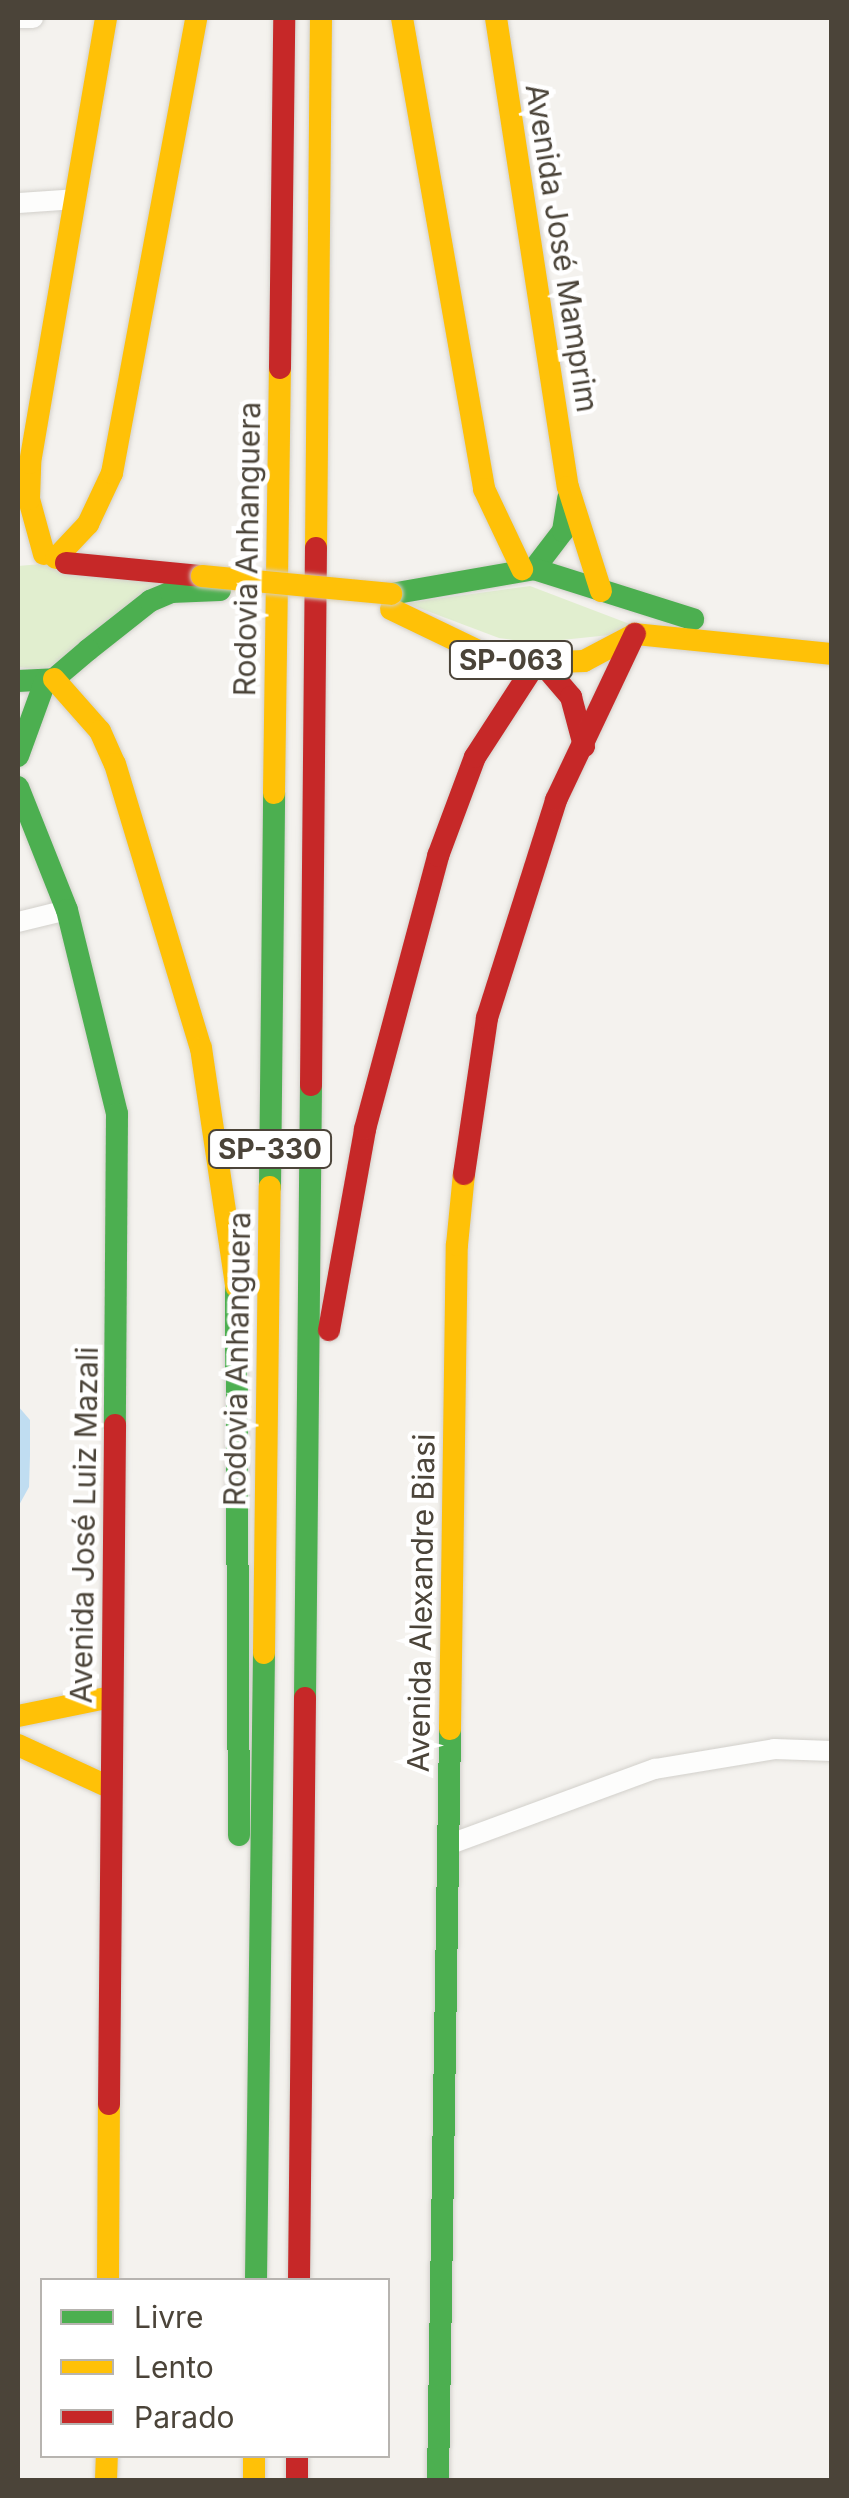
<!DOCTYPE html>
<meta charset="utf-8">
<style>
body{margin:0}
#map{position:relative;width:849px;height:2498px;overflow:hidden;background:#f4f2ee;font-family:Inter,sans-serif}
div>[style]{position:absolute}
.green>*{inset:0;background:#e1eecf}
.water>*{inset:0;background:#c0ddf1}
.roads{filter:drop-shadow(0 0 2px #d2d0cb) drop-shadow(0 0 2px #d2d0cb)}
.street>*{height:20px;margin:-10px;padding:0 10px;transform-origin:10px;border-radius:10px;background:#fdfdfc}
.fast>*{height:22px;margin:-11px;padding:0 11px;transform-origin:11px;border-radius:11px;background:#4caf50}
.slow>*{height:22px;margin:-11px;padding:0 11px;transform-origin:11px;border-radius:11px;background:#ffc107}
.jam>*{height:22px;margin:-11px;padding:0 11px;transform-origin:11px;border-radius:11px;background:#c62828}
.bridges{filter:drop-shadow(0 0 2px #d6cebb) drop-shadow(0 0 2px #d6cebb)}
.slow-bridge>*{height:22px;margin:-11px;padding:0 11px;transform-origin:11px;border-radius:11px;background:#ffc107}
span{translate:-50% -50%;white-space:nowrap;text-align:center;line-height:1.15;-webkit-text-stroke:9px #fff;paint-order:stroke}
.shield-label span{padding:2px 8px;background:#fff;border:2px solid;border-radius:8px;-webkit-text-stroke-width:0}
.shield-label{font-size:28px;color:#4b4439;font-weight:700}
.street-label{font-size:30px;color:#4b4439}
.frame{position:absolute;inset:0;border:20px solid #4b4439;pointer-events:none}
.legend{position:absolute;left:40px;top:2278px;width:350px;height:180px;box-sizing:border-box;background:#fff;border:2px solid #b7b4b0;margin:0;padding:12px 18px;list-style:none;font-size:30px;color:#4b4439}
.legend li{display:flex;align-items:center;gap:20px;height:50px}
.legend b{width:50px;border:2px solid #b7b4b0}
</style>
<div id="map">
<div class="green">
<i style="clip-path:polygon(41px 564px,184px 580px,44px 670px,18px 667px,18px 566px)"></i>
<i style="clip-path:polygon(530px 586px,648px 631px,533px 643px,499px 638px,406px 603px)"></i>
</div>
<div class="water">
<i style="clip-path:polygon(18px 1406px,30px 1420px,30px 1456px,29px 1487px,18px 1507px)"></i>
</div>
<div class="roads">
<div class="street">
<i style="left:18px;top:18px;width:15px"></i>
<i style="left:18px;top:203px;width:58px;rotate:-3.9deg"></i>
<i style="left:18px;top:922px;width:50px;rotate:-13.8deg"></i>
<i style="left:448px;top:1845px;width:221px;rotate:-20.2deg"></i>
<i style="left:655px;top:1769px;width:121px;rotate:-9.5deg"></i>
<i style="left:774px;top:1749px;width:58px;rotate:2deg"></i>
</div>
<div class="fast">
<i style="left:534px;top:569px;width:48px;rotate:-52.7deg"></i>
<i style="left:563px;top:531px;width:33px;rotate:-81deg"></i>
<i style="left:391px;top:594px;width:145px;rotate:-9.9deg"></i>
<i style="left:534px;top:569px;width:167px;rotate:17.5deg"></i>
<i style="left:88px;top:650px;width:79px;rotate:-38.3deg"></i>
<i style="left:150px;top:601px;width:23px;rotate:-23deg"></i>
<i style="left:171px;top:592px;width:49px;rotate:-2.3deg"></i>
<i style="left:18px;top:681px;width:36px;rotate:-3deg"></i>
<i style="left:54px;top:679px;width:45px;rotate:-40.5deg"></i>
<i style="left:18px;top:756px;width:79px;rotate:-70deg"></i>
<i style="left:18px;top:787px;width:132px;rotate:68.3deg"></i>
<i style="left:67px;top:910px;width:210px;rotate:76.2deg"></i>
<i style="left:117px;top:1114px;width:311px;rotate:90.4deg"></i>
<i style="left:270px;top:1187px;width:394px;rotate:-89.4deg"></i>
<i style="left:236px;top:1286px;width:549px;rotate:89.69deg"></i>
<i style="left:305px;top:1698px;width:613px;rotate:-89.44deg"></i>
<i style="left:256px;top:2280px;width:627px;rotate:-89.27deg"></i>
<i style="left:438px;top:2480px;width:751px;rotate:-89.08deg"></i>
</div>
<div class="slow">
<i style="left:402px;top:18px;width:478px;rotate:80.1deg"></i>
<i style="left:484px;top:489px;width:89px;rotate:64.6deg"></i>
<i style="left:496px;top:18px;width:474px;rotate:81.3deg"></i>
<i style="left:568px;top:487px;width:109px;rotate:72.4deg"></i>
<i style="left:316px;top:548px;width:530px;rotate:-89.46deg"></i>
<i style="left:44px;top:554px;width:57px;rotate:-105.3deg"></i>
<i style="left:29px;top:499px;width:36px;rotate:-88deg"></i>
<i style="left:30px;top:463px;width:451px;rotate:-80.3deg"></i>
<i style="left:56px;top:558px;width:47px;rotate:-46.7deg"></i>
<i style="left:88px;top:524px;width:56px;rotate:-64.8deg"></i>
<i style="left:112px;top:473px;width:463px;rotate:-79.5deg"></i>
<i style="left:391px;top:609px;width:113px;rotate:25.7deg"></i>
<i style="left:493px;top:658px;width:43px;rotate:6.6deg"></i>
<i style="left:536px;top:663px;width:48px;rotate:-2.4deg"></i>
<i style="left:584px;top:661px;width:58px;rotate:-27.9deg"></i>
<i style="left:635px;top:634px;width:198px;rotate:5.8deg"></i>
<i style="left:54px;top:679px;width:69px;rotate:48.5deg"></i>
<i style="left:100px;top:731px;width:36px;rotate:66deg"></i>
<i style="left:115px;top:764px;width:297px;rotate:73.2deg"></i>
<i style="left:201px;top:1048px;width:241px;rotate:81.6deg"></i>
<i style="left:274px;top:793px;width:425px;rotate:-89.2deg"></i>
<i style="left:264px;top:1653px;width:466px;rotate:-89.3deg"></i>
<i style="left:18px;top:1716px;width:95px;rotate:-11.5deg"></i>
<i style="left:450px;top:1729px;width:484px;rotate:-89.2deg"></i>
<i style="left:457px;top:1245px;width:71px;rotate:-84.4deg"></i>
<i style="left:18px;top:1745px;width:102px;rotate:24.8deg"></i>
<i style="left:108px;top:2280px;width:176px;rotate:-89.7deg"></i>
<i style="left:254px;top:2456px;width:24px;rotate:90deg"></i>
<i style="left:106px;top:2480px;width:24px;rotate:-88deg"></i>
</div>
<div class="jam">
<i style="left:280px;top:368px;width:350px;rotate:-89.3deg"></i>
<i style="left:66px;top:563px;width:137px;rotate:5.5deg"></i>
<i style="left:542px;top:663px;width:45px;rotate:49.5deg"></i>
<i style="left:571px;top:697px;width:51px;rotate:75.1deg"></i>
<i style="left:311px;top:1085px;width:537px;rotate:-89.47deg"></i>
<i style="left:464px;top:1174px;width:158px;rotate:-81.6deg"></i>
<i style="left:487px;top:1018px;width:229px;rotate:-72.4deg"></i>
<i style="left:556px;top:800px;width:184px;rotate:-64.6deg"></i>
<i style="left:329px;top:1330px;width:204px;rotate:-79.8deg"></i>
<i style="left:365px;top:1129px;width:283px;rotate:-75deg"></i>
<i style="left:438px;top:856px;width:106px;rotate:-69.5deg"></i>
<i style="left:475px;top:757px;width:112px;rotate:-57deg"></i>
<i style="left:109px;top:2104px;width:679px;rotate:-89.49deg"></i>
<i style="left:299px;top:2280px;width:582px;rotate:-89.41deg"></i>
<i style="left:297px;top:2456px;width:24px;rotate:90deg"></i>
</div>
</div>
<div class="bridges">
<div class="slow-bridge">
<i style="left:202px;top:576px;width:190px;rotate:5.4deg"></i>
</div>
</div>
<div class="shield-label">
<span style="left:511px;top:660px">SP-063</span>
<span style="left:270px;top:1149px">SP-330</span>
</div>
<div class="street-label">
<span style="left:562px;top:248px;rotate:81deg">Avenida José Mamprim</span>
<span style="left:247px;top:549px;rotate:-89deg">Rodovia Anhanguera</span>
<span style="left:237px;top:1359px;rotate:-89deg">Rodovia Anhanguera</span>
<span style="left:84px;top:1525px;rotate:-89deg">Avenida José Luiz Mazali</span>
<span style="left:421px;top:1603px;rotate:-89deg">Avenida Alexandre Biasi</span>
</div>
<div class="frame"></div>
<ul class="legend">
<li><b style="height:12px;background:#4caf50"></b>Livre</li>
<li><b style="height:12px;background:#ffc107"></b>Lento</li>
<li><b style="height:12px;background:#c62828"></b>Parado</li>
</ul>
</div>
